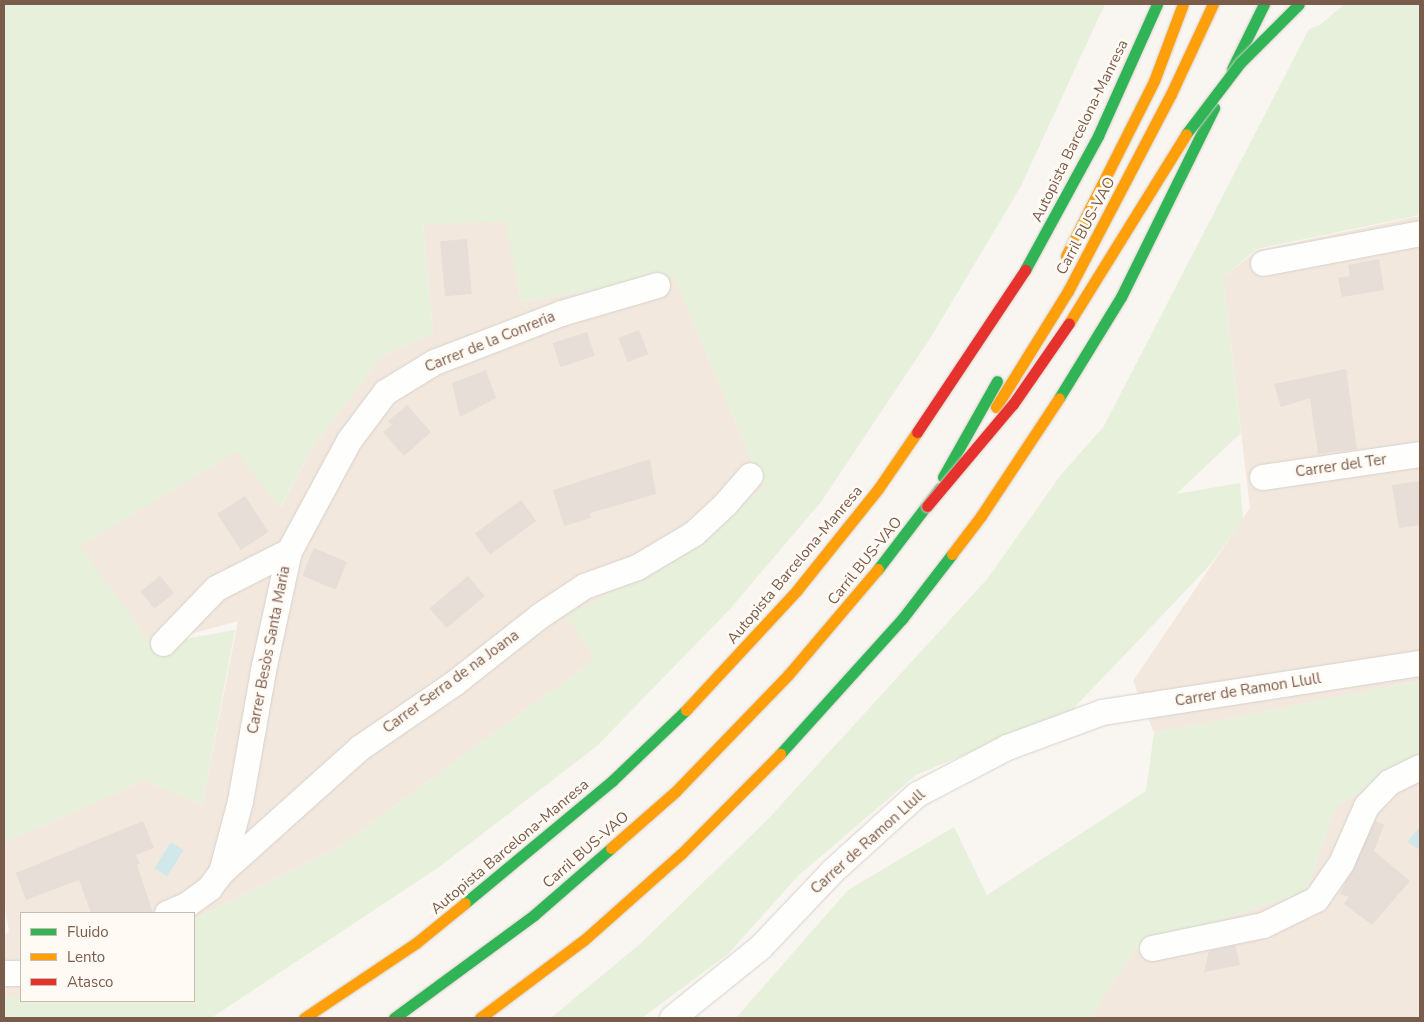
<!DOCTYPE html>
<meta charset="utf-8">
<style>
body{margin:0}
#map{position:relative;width:1424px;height:1022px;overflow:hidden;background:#f9f5f0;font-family:"Nunito Sans",sans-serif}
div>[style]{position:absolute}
.residential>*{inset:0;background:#f2e8de}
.green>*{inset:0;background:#e7f0db}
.water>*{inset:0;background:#d0e8ea;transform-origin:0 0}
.building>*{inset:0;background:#e6ded7;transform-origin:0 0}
.roads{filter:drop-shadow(0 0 1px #d7d1cb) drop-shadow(0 0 1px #d7d1cb)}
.street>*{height:25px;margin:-12.5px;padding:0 12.5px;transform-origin:12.5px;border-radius:12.5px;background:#fefefd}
.fast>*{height:11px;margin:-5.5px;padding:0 5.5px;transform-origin:5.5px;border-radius:5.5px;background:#30b455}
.slow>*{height:11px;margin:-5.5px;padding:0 5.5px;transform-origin:5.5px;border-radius:5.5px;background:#ff9f0a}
.jam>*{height:11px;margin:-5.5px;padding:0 5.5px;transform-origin:5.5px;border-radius:5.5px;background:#e5322d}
.bridges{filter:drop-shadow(0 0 1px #dad1cc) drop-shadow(0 0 1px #dad1cc)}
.fast-bridge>*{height:11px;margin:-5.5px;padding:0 5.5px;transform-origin:5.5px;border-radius:5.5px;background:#30b455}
.slow-bridge>*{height:11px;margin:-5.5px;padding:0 5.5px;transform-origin:5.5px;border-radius:5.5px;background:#ff9f0a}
.jam-bridge>*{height:11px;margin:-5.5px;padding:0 5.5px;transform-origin:5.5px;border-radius:5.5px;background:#e5322d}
span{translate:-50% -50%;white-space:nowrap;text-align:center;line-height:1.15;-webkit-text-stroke:5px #fffaf3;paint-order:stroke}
.street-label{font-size:15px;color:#7a5c4d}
.frame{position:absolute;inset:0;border:5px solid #7a5c4d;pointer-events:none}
.legend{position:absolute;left:20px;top:912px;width:175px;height:90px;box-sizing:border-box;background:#fffaf3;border:1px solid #cabbb1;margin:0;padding:6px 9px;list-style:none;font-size:15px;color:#7a5c4d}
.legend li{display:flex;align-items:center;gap:10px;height:25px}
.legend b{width:25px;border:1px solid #cabbb1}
</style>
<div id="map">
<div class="residential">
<i style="clip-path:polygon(1420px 216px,1420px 681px,1154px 733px,1133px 681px,1250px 508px,1223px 277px,1258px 250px)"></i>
<i style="clip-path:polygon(507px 221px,521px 302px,674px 276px,763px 488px,667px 562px,568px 616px,595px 659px,336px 849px,194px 919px,194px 913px,21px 913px,21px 999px,4px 998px,4px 935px,9px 932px,4px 903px,4px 843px,144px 780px,202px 805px,238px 621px,151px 645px,79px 546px,237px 451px,281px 507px,314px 445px,382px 356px,433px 333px,423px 224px)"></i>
<i style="clip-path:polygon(1420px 757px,1420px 1018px,1090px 1018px,1135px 948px,1306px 891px,1336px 806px)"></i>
</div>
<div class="green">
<i style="clip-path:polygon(4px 4px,1105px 4px,1020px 188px,931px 337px,821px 502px,729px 610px,597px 746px,439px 867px,211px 1018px,4px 1018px,4px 998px,194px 1001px,194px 919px,336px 849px,595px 659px,567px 616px,667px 562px,763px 488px,674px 276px,521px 302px,506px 221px,423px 225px,433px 333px,382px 356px,314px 445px,280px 508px,237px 451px,80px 546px,151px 645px,235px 630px,202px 805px,144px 780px,4px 843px)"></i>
<i style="clip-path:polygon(1344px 4px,1420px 4px,1420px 215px,1257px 249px,1223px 277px,1241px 433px,1176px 494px,1240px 483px,1243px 519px,1210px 565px,1073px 709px,916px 775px,798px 876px,728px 954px,642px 1018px,551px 1018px,640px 944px,769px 818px,988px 578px,1060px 476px,1104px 426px,1309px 29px,1320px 25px)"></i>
<i style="clip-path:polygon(1420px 681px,1420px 757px,1336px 806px,1306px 891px,1135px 948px,1090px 1018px,736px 1018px,848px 890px,954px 827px,987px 895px,1146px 791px,1154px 733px)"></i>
</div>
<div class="water">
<i style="clip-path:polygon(1420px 827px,1420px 850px,1407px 842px)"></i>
<i style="left:171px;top:842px;width:15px;height:31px;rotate:32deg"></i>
</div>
<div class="building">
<i style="left:467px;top:239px;width:55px;height:27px;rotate:85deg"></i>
<i style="clip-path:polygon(1379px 259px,1384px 290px,1342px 297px,1338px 278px,1350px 276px,1348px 265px)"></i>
<i style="left:639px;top:330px;width:26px;height:22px;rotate:69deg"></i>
<i style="left:587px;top:332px;width:25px;height:36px;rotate:72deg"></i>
<i style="clip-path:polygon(1346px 369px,1357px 449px,1318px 454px,1310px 398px,1281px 407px,1274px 384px)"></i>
<i style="clip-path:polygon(486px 370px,496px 398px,460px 417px,452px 383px)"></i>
<i style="clip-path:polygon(407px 405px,431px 432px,404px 456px,383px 432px,392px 425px,388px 421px)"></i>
<i style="clip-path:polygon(650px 459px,656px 494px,590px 513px,591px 518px,564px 526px,553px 490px)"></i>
<i style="clip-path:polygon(1420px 481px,1420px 525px,1399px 528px,1392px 485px)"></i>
<i style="left:245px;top:496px;width:43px;height:33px;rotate:57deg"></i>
<i style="left:521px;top:500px;width:26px;height:57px;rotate:54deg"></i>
<i style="left:314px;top:548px;width:36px;height:30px;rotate:23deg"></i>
<i style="left:160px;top:576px;width:22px;height:25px;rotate:51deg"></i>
<i style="left:468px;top:576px;width:26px;height:50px;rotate:50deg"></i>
<i style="clip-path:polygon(143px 821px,154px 848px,136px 855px,140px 864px,137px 865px,153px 913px,91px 913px,79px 880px,26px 900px,16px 873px)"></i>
<i style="clip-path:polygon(1375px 821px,1384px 825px,1374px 851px,1410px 881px,1372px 925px,1344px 904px,1349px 897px,1340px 894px)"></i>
<i style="clip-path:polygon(1235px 945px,1240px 965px,1204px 972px,1209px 951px)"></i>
</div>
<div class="roads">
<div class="street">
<i style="left:1263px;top:263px;width:160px;rotate:-10.8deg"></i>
<i style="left:1262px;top:477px;width:160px;rotate:-8.3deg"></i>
<i style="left:163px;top:643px;width:76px;rotate:-46.1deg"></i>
<i style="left:216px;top:588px;width:82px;rotate:-26.9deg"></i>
<i style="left:221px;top:872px;width:73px;rotate:-75deg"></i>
<i style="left:240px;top:801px;width:133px;rotate:-80deg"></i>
<i style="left:263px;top:670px;width:122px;rotate:-77.7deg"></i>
<i style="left:289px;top:551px;width:126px;rotate:-61.6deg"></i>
<i style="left:349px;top:440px;width:60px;rotate:-53.1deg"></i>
<i style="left:385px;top:392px;width:57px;rotate:-31.5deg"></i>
<i style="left:434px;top:362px;width:136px;rotate:-21.1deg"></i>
<i style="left:561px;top:313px;width:100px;rotate:-16.3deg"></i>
<i style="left:167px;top:913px;width:21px;rotate:-23deg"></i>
<i style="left:186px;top:905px;width:29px;rotate:-36deg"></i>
<i style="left:209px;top:888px;width:20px;rotate:-53deg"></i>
<i style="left:221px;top:872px;width:186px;rotate:-41.9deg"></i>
<i style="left:359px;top:748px;width:115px;rotate:-34.4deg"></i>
<i style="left:454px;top:683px;width:108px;rotate:-38.2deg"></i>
<i style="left:539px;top:616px;width:54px;rotate:-33.7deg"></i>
<i style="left:584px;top:586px;width:56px;rotate:-19.7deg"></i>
<i style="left:637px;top:567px;width:66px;rotate:-30.8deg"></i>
<i style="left:694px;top:533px;width:42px;rotate:-43.1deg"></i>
<i style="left:725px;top:504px;width:38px;rotate:-49deg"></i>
<i style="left:1152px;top:948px;width:113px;rotate:-11.7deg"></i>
<i style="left:1263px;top:925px;width:59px;rotate:-26.1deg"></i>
<i style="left:1316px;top:899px;width:44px;rotate:-55.2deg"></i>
<i style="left:1341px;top:863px;width:62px;rotate:-66.3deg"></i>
<i style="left:1366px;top:806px;width:33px;rotate:-46deg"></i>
<i style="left:1389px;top:782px;width:34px;rotate:-26deg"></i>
<i style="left:4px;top:973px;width:17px"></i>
<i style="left:672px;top:1018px;width:113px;rotate:-38.9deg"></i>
<i style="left:760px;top:947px;width:105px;rotate:-46.5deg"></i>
<i style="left:832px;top:871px;width:115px;rotate:-42.2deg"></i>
<i style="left:917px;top:794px;width:102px;rotate:-27.6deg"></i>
<i style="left:1007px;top:747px;width:101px;rotate:-20.2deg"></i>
<i style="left:1102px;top:712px;width:322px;rotate:-8.8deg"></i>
</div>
<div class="fast">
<i style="left:1232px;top:69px;width:72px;rotate:-63.8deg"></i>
<i style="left:1025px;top:270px;width:153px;rotate:-61.4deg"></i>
<i style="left:1098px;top:136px;width:145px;rotate:-65.9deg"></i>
<i style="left:1059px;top:398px;width:119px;rotate:-58.5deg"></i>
<i style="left:1121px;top:297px;width:211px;rotate:-63.8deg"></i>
<i style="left:943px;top:477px;width:110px;rotate:-60.6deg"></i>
<i style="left:878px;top:569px;width:102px;rotate:-52.6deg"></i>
<i style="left:780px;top:754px;width:182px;rotate:-47.9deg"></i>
<i style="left:902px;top:619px;width:82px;rotate:-52.4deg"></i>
<i style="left:465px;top:903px;width:191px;rotate:-39.7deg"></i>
<i style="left:612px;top:781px;width:103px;rotate:-43.8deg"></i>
<i style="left:394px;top:1018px;width:174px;rotate:-36.3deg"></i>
<i style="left:534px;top:915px;width:102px;rotate:-41deg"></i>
</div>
<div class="slow">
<i style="left:1066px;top:256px;width:196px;rotate:-63.3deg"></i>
<i style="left:1154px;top:81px;width:82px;rotate:-69.4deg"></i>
<i style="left:996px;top:407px;width:137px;rotate:-58.2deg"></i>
<i style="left:1068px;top:291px;width:222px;rotate:-62.4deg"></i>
<i style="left:1171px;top:94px;width:99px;rotate:-65deg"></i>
<i style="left:952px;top:554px;width:48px;rotate:-52.7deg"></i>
<i style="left:981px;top:516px;width:141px;rotate:-56.5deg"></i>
<i style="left:686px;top:710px;width:163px;rotate:-47.2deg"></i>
<i style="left:797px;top:590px;width:129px;rotate:-51.3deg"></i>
<i style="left:878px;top:489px;width:69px;rotate:-55.6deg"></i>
<i style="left:611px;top:848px;width:85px;rotate:-41.2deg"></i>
<i style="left:675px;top:792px;width:163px;rotate:-46deg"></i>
<i style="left:788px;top:675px;width:139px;rotate:-49.7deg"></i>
<i style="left:304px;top:1018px;width:135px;rotate:-33.8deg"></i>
<i style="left:416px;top:943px;width:63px;rotate:-39.2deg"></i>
<i style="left:480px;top:1018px;width:130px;rotate:-36.9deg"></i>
<i style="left:584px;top:940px;width:130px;rotate:-41.6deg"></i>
<i style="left:681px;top:854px;width:141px;rotate:-45.3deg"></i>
</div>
<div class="jam">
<i style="left:917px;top:432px;width:195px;rotate:-56.3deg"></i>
</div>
</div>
<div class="bridges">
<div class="fast-bridge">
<i style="left:1186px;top:134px;width:89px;rotate:-52.7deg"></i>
<i style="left:1240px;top:63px;width:83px;rotate:-45deg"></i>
</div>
<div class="slow-bridge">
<i style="left:1069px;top:323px;width:222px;rotate:-58.2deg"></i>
</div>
<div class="jam-bridge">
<i style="left:927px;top:506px;width:133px;rotate:-49.9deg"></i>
<i style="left:1013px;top:404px;width:98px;rotate:-55.3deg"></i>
</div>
</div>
<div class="street-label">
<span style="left:1080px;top:131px;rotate:-64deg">Autopista Barcelona-Manresa</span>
<span style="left:1086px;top:226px;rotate:-62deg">Carril BUS-VAO</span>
<span style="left:490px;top:342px;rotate:-22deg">Carrer de la Conreria</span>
<span style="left:1341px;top:466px;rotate:-8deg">Carrer del Ter</span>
<span style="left:865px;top:561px;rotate:-51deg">Carril BUS-VAO</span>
<span style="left:795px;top:565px;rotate:-50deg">Autopista Barcelona-Manresa</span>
<span style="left:269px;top:650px;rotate:-79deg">Carrer Besòs Santa Maria</span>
<span style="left:451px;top:682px;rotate:-36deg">Carrer Serra de na Joana</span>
<span style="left:1248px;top:690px;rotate:-9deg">Carrer de Ramon Llull</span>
<span style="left:868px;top:842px;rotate:-42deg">Carrer de Ramon Llull</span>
<span style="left:510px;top:847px;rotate:-40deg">Autopista Barcelona-Manresa</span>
<span style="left:586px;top:850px;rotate:-41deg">Carril BUS-VAO</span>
</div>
<div class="frame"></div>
<ul class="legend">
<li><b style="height:6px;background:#30b455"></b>Fluido</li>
<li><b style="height:6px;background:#ff9f0a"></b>Lento</li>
<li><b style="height:6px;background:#e5322d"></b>Atasco</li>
</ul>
</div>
